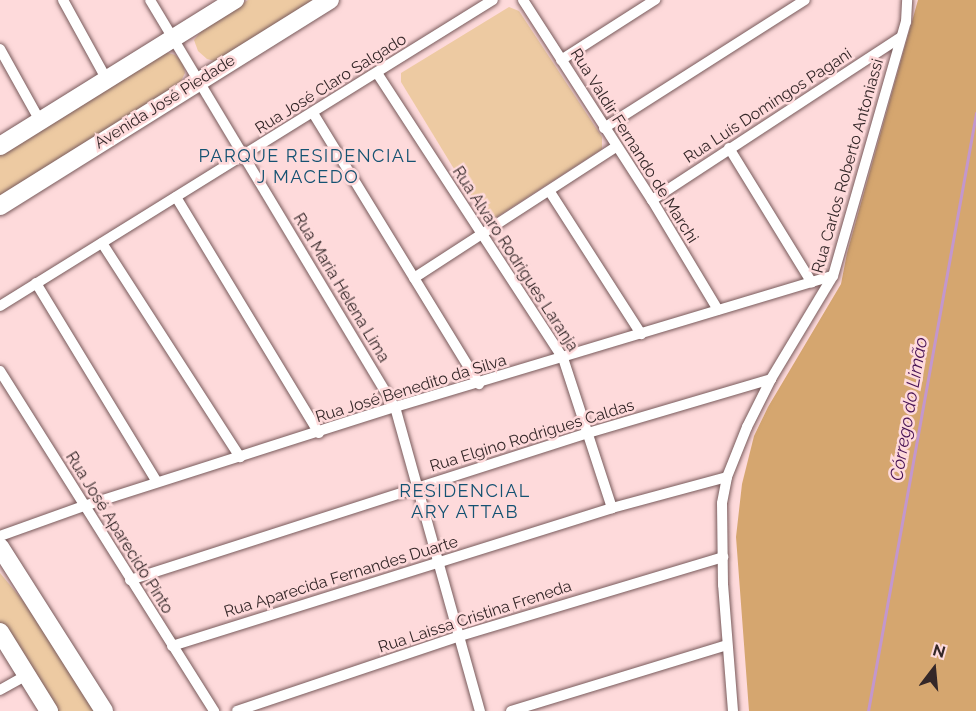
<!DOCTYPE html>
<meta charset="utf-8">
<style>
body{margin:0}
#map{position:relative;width:976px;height:711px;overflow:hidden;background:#fedadb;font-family:Raleway,sans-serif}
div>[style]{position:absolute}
.green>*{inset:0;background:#edcaa2}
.forest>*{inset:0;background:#d5a66f}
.stream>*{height:3px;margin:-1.5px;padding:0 1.5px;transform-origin:1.5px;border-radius:1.5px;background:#c397cd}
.roads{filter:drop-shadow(0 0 2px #785a5b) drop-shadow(0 0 2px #785a5b)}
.street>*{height:10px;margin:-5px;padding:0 5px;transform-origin:5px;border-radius:5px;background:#fff}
.primary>*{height:18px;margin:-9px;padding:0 9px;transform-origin:9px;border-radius:9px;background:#fff}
span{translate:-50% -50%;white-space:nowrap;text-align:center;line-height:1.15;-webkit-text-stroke:5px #fedadb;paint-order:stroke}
.street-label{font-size:16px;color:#342728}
.neighbourhood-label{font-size:18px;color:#145272;letter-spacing:1.5px}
.water-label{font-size:18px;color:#491455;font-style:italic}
.north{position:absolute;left:904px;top:639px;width:60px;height:60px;-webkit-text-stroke:4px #fedadb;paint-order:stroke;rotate:16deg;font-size:16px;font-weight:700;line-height:24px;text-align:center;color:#342728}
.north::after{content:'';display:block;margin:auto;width:21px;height:27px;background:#342728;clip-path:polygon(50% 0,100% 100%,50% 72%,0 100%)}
</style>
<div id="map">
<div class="green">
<i style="clip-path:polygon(248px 0,314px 0,226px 56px,215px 61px,207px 59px,198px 51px,194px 40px,203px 29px)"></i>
<i style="clip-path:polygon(509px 7px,519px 11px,602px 137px,602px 149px,492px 220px,484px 218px,401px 82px,401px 73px)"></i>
<i style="clip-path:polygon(165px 52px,175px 55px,183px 62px,185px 73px,180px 83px,0 197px,0 153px)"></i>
<i style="clip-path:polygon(0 573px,24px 602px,95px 711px,57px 711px,0 625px)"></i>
</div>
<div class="forest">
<i style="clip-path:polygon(918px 0,976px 0,976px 711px,749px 711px,736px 537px,742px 484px,754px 436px,768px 407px,841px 284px,847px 253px)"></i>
</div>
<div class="stream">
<i style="left:868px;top:711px;width:608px;rotate:-79.76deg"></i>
</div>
<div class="roads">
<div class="street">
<i style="left:63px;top:0;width:91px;rotate:61.2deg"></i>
<i style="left:150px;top:0;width:475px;rotate:59deg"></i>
<i style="left:395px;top:407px;width:316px;rotate:74.4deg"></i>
<i style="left:523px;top:0;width:238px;rotate:57.2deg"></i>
<i style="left:652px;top:200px;width:128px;rotate:59deg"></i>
<i style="left:0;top:49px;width:82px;rotate:60.9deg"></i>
<i style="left:561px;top:60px;width:112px;rotate:-32.6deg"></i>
<i style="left:377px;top:73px;width:340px;rotate:56.9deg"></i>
<i style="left:563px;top:358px;width:158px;rotate:71.9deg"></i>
<i style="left:313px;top:113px;width:318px;rotate:58.5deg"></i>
<i style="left:604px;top:128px;width:238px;rotate:-32.5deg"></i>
<i style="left:729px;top:148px;width:158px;rotate:58.4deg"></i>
<i style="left:550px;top:192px;width:169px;rotate:57.3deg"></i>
<i style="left:176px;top:197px;width:276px;rotate:58.8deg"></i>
<i style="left:652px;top:200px;width:296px;rotate:-33.2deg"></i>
<i style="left:102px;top:243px;width:255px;rotate:57.2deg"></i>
<i style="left:414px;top:278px;width:241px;rotate:-33deg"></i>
<i style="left:36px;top:283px;width:233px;rotate:58.7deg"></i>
<i style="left:0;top:306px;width:580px;rotate:-31.83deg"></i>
<i style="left:0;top:371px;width:402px;rotate:57.8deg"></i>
<i style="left:0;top:536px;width:89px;rotate:-19.7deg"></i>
<i style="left:84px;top:506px;width:326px;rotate:-17.7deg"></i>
<i style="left:395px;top:407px;width:457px;rotate:-16.7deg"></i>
<i style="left:130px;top:580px;width:481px;rotate:-17.8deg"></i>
<i style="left:588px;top:433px;width:191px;rotate:-16.4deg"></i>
<i style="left:172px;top:646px;width:461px;rotate:-17.4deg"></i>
<i style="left:612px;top:508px;width:119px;rotate:-15.1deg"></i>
<i style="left:0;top:690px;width:31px;rotate:-29deg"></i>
<i style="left:237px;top:711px;width:235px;rotate:-18.6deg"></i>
<i style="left:460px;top:636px;width:275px;rotate:-16.7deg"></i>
<i style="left:511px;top:711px;width:226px;rotate:-17deg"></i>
<i style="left:733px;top:711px;width:126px;rotate:-94.5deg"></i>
<i style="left:723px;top:585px;width:82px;rotate:-90.7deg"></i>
<i style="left:722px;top:503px;width:26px;rotate:-79deg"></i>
<i style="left:727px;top:477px;width:54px;rotate:-68.2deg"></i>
<i style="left:747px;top:427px;width:54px;rotate:-63.4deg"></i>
<i style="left:771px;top:379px;width:120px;rotate:-59deg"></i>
<i style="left:833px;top:276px;width:264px;rotate:-74deg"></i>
<i style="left:906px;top:22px;width:22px;rotate:-87deg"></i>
</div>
<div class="primary">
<i style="left:0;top:146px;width:277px;rotate:-31.9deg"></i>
<i style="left:0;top:206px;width:389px;rotate:-32deg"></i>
<i style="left:0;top:547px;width:194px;rotate:57.6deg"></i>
<i style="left:0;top:632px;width:93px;rotate:58.2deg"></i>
</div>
</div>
<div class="street-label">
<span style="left:331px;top:84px;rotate:-32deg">Rua José Claro Salgado</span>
<span style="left:165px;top:102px;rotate:-32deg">Avenida José Piedade</span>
<span style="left:768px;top:106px;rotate:-33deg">Rua Luís Domingos Pagani</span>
<span style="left:634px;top:146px;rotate:58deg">Rua Valdir Fernando de Marchi</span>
<span style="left:848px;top:166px;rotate:-74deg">Rua Carlos Roberto Antoniassi</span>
<span style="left:515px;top:259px;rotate:57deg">Rua Alvaro Rodrigues Laranja</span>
<span style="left:341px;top:288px;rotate:59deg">Rua Maria Helena Lima</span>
<span style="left:411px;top:389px;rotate:-17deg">Rua José Benedito da Silva</span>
<span style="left:532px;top:436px;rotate:-17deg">Rua Elgino Rodrigues Caldas</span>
<span style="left:119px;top:533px;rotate:58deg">Rua José Aparecido Pinto</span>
<span style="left:341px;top:577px;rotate:-17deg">Rua Aparecida Fernandes Duarte</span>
<span style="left:475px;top:617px;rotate:-18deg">Rua Laissa Cristina Freneda</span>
</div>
<div class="neighbourhood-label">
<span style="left:308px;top:167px">PARQUE RESIDENCIAL<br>J MACEDO</span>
<span style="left:465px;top:502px">RESIDENCIAL<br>ARY ATTAB</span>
</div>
<div class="water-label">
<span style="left:909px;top:409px;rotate:-80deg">Córrego do Limão</span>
</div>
<div class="north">N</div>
</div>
